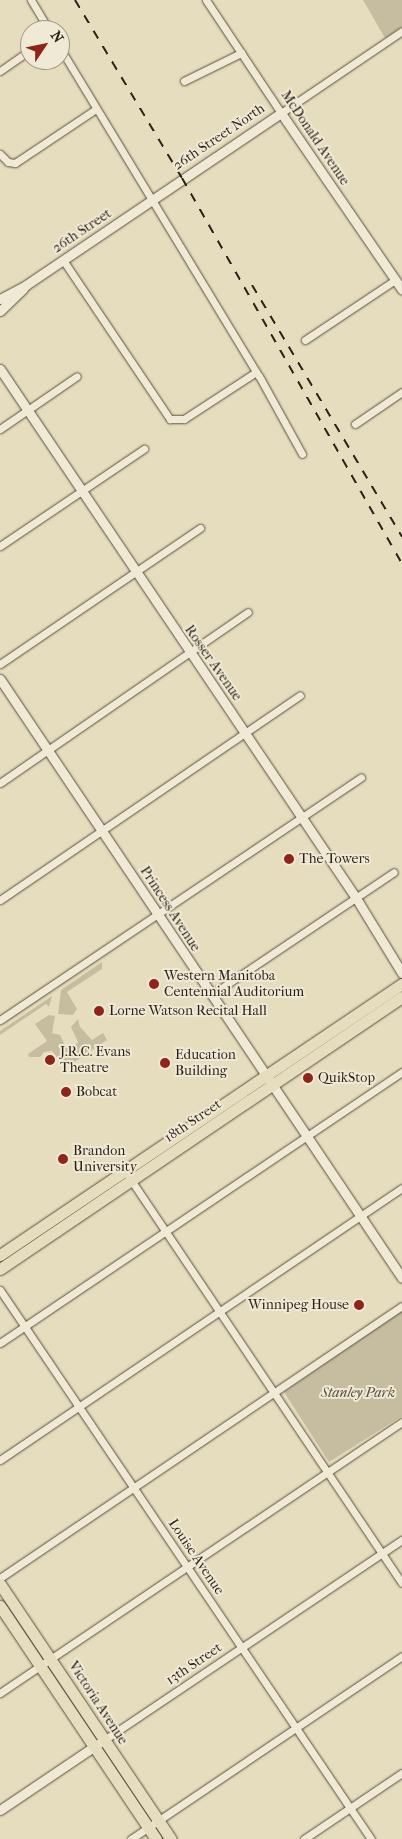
<!DOCTYPE html>
<style>
body{margin:0}
#map{position:relative;width:402px;height:1839px;overflow:hidden;background:#e6ddbe;font-family:"IM FELL French Canon",serif}
div>[style]{position:absolute}
.green>*{inset:0;background:#c6bda1}
.roads{filter:drop-shadow(0 0 1px #5a4e40) drop-shadow(0 0 1px #5a4e40)}
.minor>*{height:7px;margin:-3.5px;padding:0 3.5px;transform-origin:3.5px;border-radius:3.5px;background:#efe9d5}
.tertiary>*{height:9px;margin:-4.5px;padding:0 4.5px;transform-origin:4.5px;border-radius:4.5px;background:#efe9d5}
.primary>*{height:11px;margin:-5.5px;padding:0 5.5px;transform-origin:5.5px;border-radius:5.5px;background:#e6ddbe}
.rail>*{height:2px;margin-top:-1px;transform-origin:0;background:repeating-linear-gradient(90deg,#2b1f16 0 9px,transparent 0 18px)}
.dots>*{width:14px;height:14px;translate:-50% -50%;box-sizing:border-box;border:2px solid #efe9d5;border-radius:50%}
span{translate:-50% -50%;white-space:nowrap;text-align:center;line-height:1.15;-webkit-text-stroke:4px #efe9d5;paint-order:stroke}
.street-label{font-size:14px;color:#2b1f16}
.poi-label{font-size:14px;color:#2b1f16}
.left{translate:0 -50%;text-align:left}
.right{translate:-100% -50%;text-align:right}
.park-label{font-size:14px;color:#5a4e40;font-style:italic}
.north{position:absolute;left:20px;top:20px;width:50px;height:50px;box-sizing:border-box;background:#efe9d5;border:1px solid #a19889;border-radius:50%;rotate:56deg;font-size:14px;font-weight:700;line-height:20px;text-align:center;color:#2b1f16}
.north::after{content:'';display:block;margin:auto;width:18px;height:22px;background:#8f2418;clip-path:polygon(50% 0,100% 100%,50% 72%,0 100%)}
</style>
<div id="map">
<div class="green">
<i style="clip-path:polygon(363px 0,402px 0,402px 27px,385px 38px)"></i>
<i style="clip-path:polygon(102px 962px,102px 969px,67px 992px,77px 1009px,73px 1015px,58px 1014px,61px 990px)"></i>
<i style="clip-path:polygon(52px 996px,49px 1007px,46px 1004px,0 1035px,0 1031px)"></i>
<i style="clip-path:polygon(49px 1015px,55px 1016px,52px 1033px,60px 1035px,66px 1047px,74px 1047px,78px 1042px,71px 1027px,78px 1019px,80px 1027px,92px 1040px,103px 1033px,107px 1040px,70px 1065px,68px 1061px,60px 1061px,52px 1051px,44px 1052px,40px 1057px,29px 1057px,28px 1054px,47px 1041px,35px 1024px)"></i>
<i style="clip-path:polygon(402px 1311px,402px 1416px,329px 1462px,284px 1392px)"></i>
</div>
<div class="roads">
<div class="minor">
<i style="left:31px;top:0;width:35px;rotate:59deg"></i>
<i style="left:206px;top:0;width:136px;rotate:56.4deg"></i>
<i style="left:281px;top:113px;width:146px;rotate:-34.1deg"></i>
<i style="left:60px;top:48px;width:384px;rotate:58.8deg"></i>
<i style="left:259px;top:376px;width:89px;rotate:61.1deg"></i>
<i style="left:0;top:71px;width:37px;rotate:-35deg"></i>
<i style="left:184px;top:81px;width:64px;rotate:-26.2deg"></i>
<i style="left:0;top:154px;width:11px;rotate:45deg"></i>
<i style="left:8px;top:162px;width:7px;rotate:8deg"></i>
<i style="left:15px;top:163px;width:97px;rotate:-33.7deg"></i>
<i style="left:63px;top:260px;width:192px;rotate:56.1deg"></i>
<i style="left:170px;top:419px;width:14px"></i>
<i style="left:184px;top:419px;width:86px;rotate:-33.1deg"></i>
<i style="left:305px;top:340px;width:108px;rotate:-33.7deg"></i>
<i style="left:355px;top:424px;width:57px;rotate:-34.2deg"></i>
<i style="left:0;top:429px;width:93px;rotate:-34.5deg"></i>
<i style="left:0;top:546px;width:174px;rotate:-34deg"></i>
<i style="left:0;top:664px;width:242px;rotate:-34.2deg"></i>
<i style="left:0;top:783px;width:301px;rotate:-34.6deg"></i>
<i style="left:0;top:900px;width:363px;rotate:-34.3deg"></i>
<i style="left:211px;top:995px;width:220px;rotate:-33.9deg"></i>
<i style="left:0;top:1020px;width:435px;rotate:-33.9deg"></i>
<i style="left:129px;top:1177px;width:489px;rotate:56.1deg"></i>
<i style="left:0;top:1290px;width:663px;rotate:55.95deg"></i>
<i style="left:0;top:1343px;width:485px;rotate:-34deg"></i>
<i style="left:0;top:1460px;width:485px;rotate:-34.1deg"></i>
<i style="left:0;top:1578px;width:485px;rotate:-34.1deg"></i>
<i style="left:0;top:1693px;width:485px;rotate:-34deg"></i>
<i style="left:104px;top:1740px;width:359px;rotate:-33.9deg"></i>
<i style="left:131px;top:1839px;width:327px;rotate:-34deg"></i>
<i style="left:304px;top:1839px;width:118px;rotate:-34deg"></i>
</div>
<div class="tertiary">
<i style="left:0;top:299px;width:30px;rotate:-28deg"></i>
<i style="left:26px;top:285px;width:308px;rotate:-34deg"></i>
<i style="left:281px;top:113px;width:214px;rotate:55.6deg"></i>
<i style="left:0;top:311px;width:32px;rotate:-44deg"></i>
<i style="left:0;top:369px;width:638px;rotate:56.06deg"></i>
<i style="left:356px;top:898px;width:88px;rotate:58.5deg"></i>
<i style="left:0;top:679px;width:721px;rotate:56.13deg"></i>
<i style="left:0;top:1810px;width:118px;rotate:-34deg"></i>
</div>
<div class="primary">
<i style="left:0;top:1255px;width:485px;rotate:-34deg"></i>
<i style="left:0;top:1269px;width:485px;rotate:-34.1deg"></i>
<i style="left:0;top:1584px;width:307px;rotate:56.2deg"></i>
<i style="left:0;top:1606px;width:280px;rotate:56.2deg"></i>
</div>
</div>
<div class="rail">
<i style="left:75px;top:0;width:208px;rotate:59deg"></i>
<i style="left:182px;top:178px;width:443px;rotate:60.3deg"></i>
<i style="left:252px;top:285px;width:293px;rotate:59.2deg"></i>
</div>
<div class="dots">
<i style="left:289px;top:859px;background:#8f2418"></i>
<i style="left:154px;top:984px;background:#8f2418"></i>
<i style="left:99px;top:1011px;background:#8f2418"></i>
<i style="left:50px;top:1060px;background:#8f2418"></i>
<i style="left:165px;top:1063px;background:#8f2418"></i>
<i style="left:308px;top:1078px;background:#8f2418"></i>
<i style="left:66px;top:1092px;background:#8f2418"></i>
<i style="left:63px;top:1159px;background:#8f2418"></i>
<i style="left:359px;top:1305px;background:#8f2418"></i>
</div>
<div class="street-label">
<span style="left:219px;top:137px;rotate:-34deg">26th Street North</span>
<span style="left:315px;top:138px;rotate:56deg">McDonald Avenue</span>
<span style="left:82px;top:231px;rotate:-34deg">26th Street</span>
<span style="left:213px;top:663px;rotate:55deg">Rosser Avenue</span>
<span style="left:170px;top:909px;rotate:57deg">Princess Avenue</span>
<span style="left:193px;top:1121px;rotate:-34deg">18th Street</span>
<span style="left:196px;top:1557px;rotate:56deg">Louise Avenue</span>
<span style="left:194px;top:1664px;rotate:-34deg">13th Street</span>
<span style="left:98px;top:1703px;rotate:57deg">Victoria Avenue</span>
</div>
<div class="poi-label">
<span class="left" style="left:299px;top:859px">The Towers</span>
<span class="left" style="left:164px;top:984px">Western Manitoba<br>Centennial Auditorium</span>
<span class="left" style="left:109px;top:1011px">Lorne Watson Recital Hall</span>
<span class="left" style="left:60px;top:1060px">J.R.C. Evans<br>Theatre</span>
<span class="left" style="left:175px;top:1063px">Education<br>Building</span>
<span class="left" style="left:318px;top:1078px">QuikStop</span>
<span class="left" style="left:76px;top:1092px">Bobcat</span>
<span class="left" style="left:73px;top:1159px">Brandon<br>University</span>
<span class="right" style="left:349px;top:1305px">Winnipeg House</span>
</div>
<div class="park-label">
<span style="left:358px;top:1393px">Stanley Park</span>
</div>
<div class="north">N</div>
</div>
